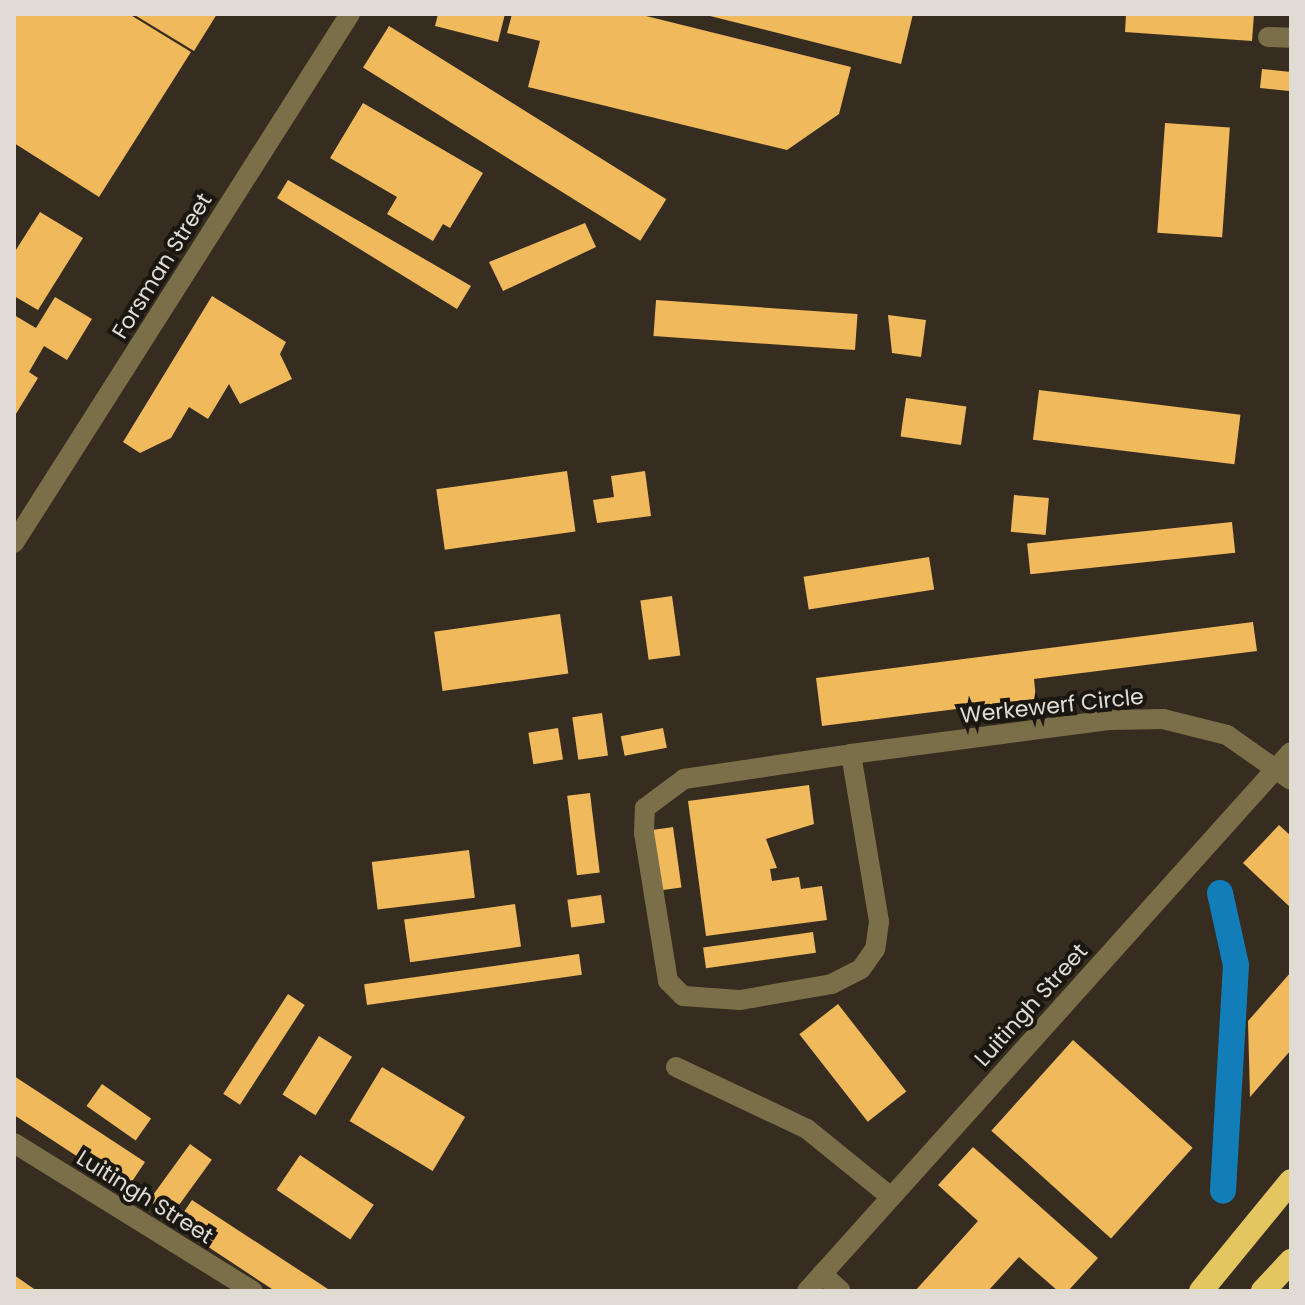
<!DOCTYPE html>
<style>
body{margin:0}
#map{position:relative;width:1305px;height:1305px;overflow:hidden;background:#362d20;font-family:Poppins,sans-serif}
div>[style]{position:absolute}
.canal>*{height:26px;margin:-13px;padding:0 13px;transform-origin:13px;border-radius:13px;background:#127eb9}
.building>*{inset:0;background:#efb95c;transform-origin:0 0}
.minor>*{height:20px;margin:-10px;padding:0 10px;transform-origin:10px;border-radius:10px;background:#7a6f48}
.highway>*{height:24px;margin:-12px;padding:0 12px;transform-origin:12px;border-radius:12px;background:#e3c660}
span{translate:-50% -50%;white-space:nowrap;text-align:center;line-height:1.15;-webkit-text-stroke:8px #1a1610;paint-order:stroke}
.street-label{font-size:22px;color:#e1dcd3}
.frame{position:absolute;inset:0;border:16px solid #e1dcd3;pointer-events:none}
</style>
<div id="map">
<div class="canal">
<i style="left:1220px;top:893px;width:74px;rotate:77.5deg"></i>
<i style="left:1236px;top:965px;width:226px;rotate:93.3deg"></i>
</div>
<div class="building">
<i style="clip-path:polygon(14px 14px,129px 14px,191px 52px,99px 197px,14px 143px)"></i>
<i style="clip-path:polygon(133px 14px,217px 14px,194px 51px)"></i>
<i style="clip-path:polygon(438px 14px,505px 14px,498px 42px,435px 26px)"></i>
<i style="clip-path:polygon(512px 14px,638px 14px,851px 67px,839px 114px,787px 150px,528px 87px,540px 41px,507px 33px)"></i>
<i style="clip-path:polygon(702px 14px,913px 14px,901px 64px)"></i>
<i style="clip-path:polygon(1126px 14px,1254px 14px,1252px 41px,1125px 32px)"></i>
<i style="left:389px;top:26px;width:327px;height:49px;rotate:32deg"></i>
<i style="left:1262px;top:69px;width:29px;height:19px;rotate:6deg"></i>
<i style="clip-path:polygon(363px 103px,483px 173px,450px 228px,443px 224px,433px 241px,387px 214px,397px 197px,330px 158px)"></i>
<i style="left:1165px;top:123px;width:65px;height:110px;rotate:4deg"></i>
<i style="clip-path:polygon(288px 180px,471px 286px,457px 309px,277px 198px)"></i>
<i style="clip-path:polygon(40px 212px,83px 238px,38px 310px,14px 296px,14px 253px)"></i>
<i style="clip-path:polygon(585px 223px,596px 247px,503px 291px,489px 262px)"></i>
<i style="clip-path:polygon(212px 296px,286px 342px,280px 354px,292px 379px,240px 404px,229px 384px,208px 419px,189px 407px,171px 438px,140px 453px,123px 442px)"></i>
<i style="clip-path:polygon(55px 297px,92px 319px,67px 360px,44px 346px,29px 372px,38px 378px,14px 417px,14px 315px,36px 328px)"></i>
<i style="left:656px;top:300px;width:202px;height:36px;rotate:4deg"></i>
<i style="clip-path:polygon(888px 315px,926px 320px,921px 357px,892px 353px)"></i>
<i style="left:1039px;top:390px;width:203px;height:50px;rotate:7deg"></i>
<i style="left:906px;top:398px;width:61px;height:39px;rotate:8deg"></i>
<i style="left:567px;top:471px;width:61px;height:132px;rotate:82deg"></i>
<i style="clip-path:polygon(645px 471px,651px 516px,597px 523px,593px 500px,614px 497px,611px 476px)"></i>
<i style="left:1014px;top:495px;width:35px;height:37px;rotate:5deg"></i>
<i style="left:1232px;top:522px;width:31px;height:206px;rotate:84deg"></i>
<i style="left:929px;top:557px;width:33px;height:127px;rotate:81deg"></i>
<i style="left:672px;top:596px;width:60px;height:32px;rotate:82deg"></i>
<i style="left:560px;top:614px;width:60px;height:127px;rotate:82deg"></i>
<i style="clip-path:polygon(1253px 622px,1257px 651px,1034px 679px,1036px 699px,822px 726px,816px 678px)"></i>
<i style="left:602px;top:713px;width:43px;height:30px;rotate:82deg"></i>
<i style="left:558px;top:728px;width:32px;height:30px;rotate:81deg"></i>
<i style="left:663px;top:728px;width:20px;height:43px;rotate:79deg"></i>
<i style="clip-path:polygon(809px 785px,814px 824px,766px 839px,777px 868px,770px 869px,772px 881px,799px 877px,801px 889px,822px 886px,827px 920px,706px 936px,688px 801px)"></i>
<i style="left:590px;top:793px;width:80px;height:23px;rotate:83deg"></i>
<i style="clip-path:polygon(1279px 825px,1291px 836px,1291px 908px,1243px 863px)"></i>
<i style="left:673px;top:827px;width:61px;height:21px;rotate:82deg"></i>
<i style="left:469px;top:850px;width:48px;height:98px;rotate:83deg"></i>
<i style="left:601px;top:895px;width:28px;height:34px;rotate:82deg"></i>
<i style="left:515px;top:904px;width:43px;height:112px;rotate:82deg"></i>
<i style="left:813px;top:932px;width:21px;height:111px;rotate:82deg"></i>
<i style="left:579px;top:954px;width:21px;height:217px;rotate:82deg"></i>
<i style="clip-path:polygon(1291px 972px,1291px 1050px,1250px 1097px,1248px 1021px)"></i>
<i style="left:288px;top:994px;width:20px;height:119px;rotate:33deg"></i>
<i style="left:838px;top:1004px;width:111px;height:49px;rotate:52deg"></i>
<i style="left:319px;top:1036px;width:39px;height:69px;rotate:32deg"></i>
<i style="left:1073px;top:1040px;width:161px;height:122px;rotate:42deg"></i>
<i style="left:382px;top:1067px;width:97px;height:63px;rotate:31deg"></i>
<i style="clip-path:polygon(14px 1076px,145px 1162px,127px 1189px,14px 1115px)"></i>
<i style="left:102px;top:1084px;width:60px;height:27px;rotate:35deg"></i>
<i style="left:190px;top:1144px;width:27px;height:70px;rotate:36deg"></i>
<i style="clip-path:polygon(973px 1147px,1098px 1258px,1068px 1291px,1058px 1291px,1019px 1257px,988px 1291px,915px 1291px,978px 1221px,938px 1185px)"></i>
<i style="left:300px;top:1155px;width:89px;height:42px;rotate:34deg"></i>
<i style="clip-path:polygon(192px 1200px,331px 1291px,275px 1291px,175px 1225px)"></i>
<i style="clip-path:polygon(14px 1275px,37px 1291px,14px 1291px)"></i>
</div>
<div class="minor">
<i style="left:1268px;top:37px;width:23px;rotate:2deg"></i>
<i style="left:14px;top:543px;width:627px;rotate:-57.58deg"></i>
<i style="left:851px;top:754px;width:170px;rotate:80.5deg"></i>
<i style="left:879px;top:922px;width:27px;rotate:98deg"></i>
<i style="left:875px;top:949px;width:24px;rotate:125deg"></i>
<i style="left:861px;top:969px;width:33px;rotate:153deg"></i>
<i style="left:832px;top:984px;width:93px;rotate:170.1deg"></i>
<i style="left:740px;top:1000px;width:57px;rotate:-176deg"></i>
<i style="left:683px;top:996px;width:21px;rotate:-135deg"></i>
<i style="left:668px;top:981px;width:150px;rotate:-99.2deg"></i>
<i style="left:644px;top:833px;width:25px;rotate:-88deg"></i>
<i style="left:645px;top:808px;width:49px;rotate:-36.6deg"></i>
<i style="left:684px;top:779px;width:169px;rotate:-8.5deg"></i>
<i style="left:851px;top:754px;width:260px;rotate:-7.5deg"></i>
<i style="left:1109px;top:720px;width:54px;rotate:-1.1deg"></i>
<i style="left:1163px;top:719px;width:66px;rotate:14deg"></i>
<i style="left:1227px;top:735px;width:78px;rotate:35.1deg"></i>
<i style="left:676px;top:1067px;width:145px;rotate:25.3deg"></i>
<i style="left:807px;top:1129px;width:108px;rotate:39deg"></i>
<i style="left:14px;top:1143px;width:281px;rotate:31.8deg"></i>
<i style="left:822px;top:1274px;width:25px;rotate:42deg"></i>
<i style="left:807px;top:1291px;width:724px;rotate:-48.08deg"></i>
</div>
<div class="highway">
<i style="left:1201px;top:1291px;width:142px;rotate:-50.7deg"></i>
<i style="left:1263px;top:1291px;width:41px;rotate:-47deg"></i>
</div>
<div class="street-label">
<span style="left:162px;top:266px;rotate:-58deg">Forsman Street</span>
<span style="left:1052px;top:706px;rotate:-6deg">Werkewerf Circle</span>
<span style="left:1031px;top:1005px;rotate:-48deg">Luitingh Street</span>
<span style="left:145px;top:1197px;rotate:32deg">Luitingh Street</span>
</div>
<div class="frame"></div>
</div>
